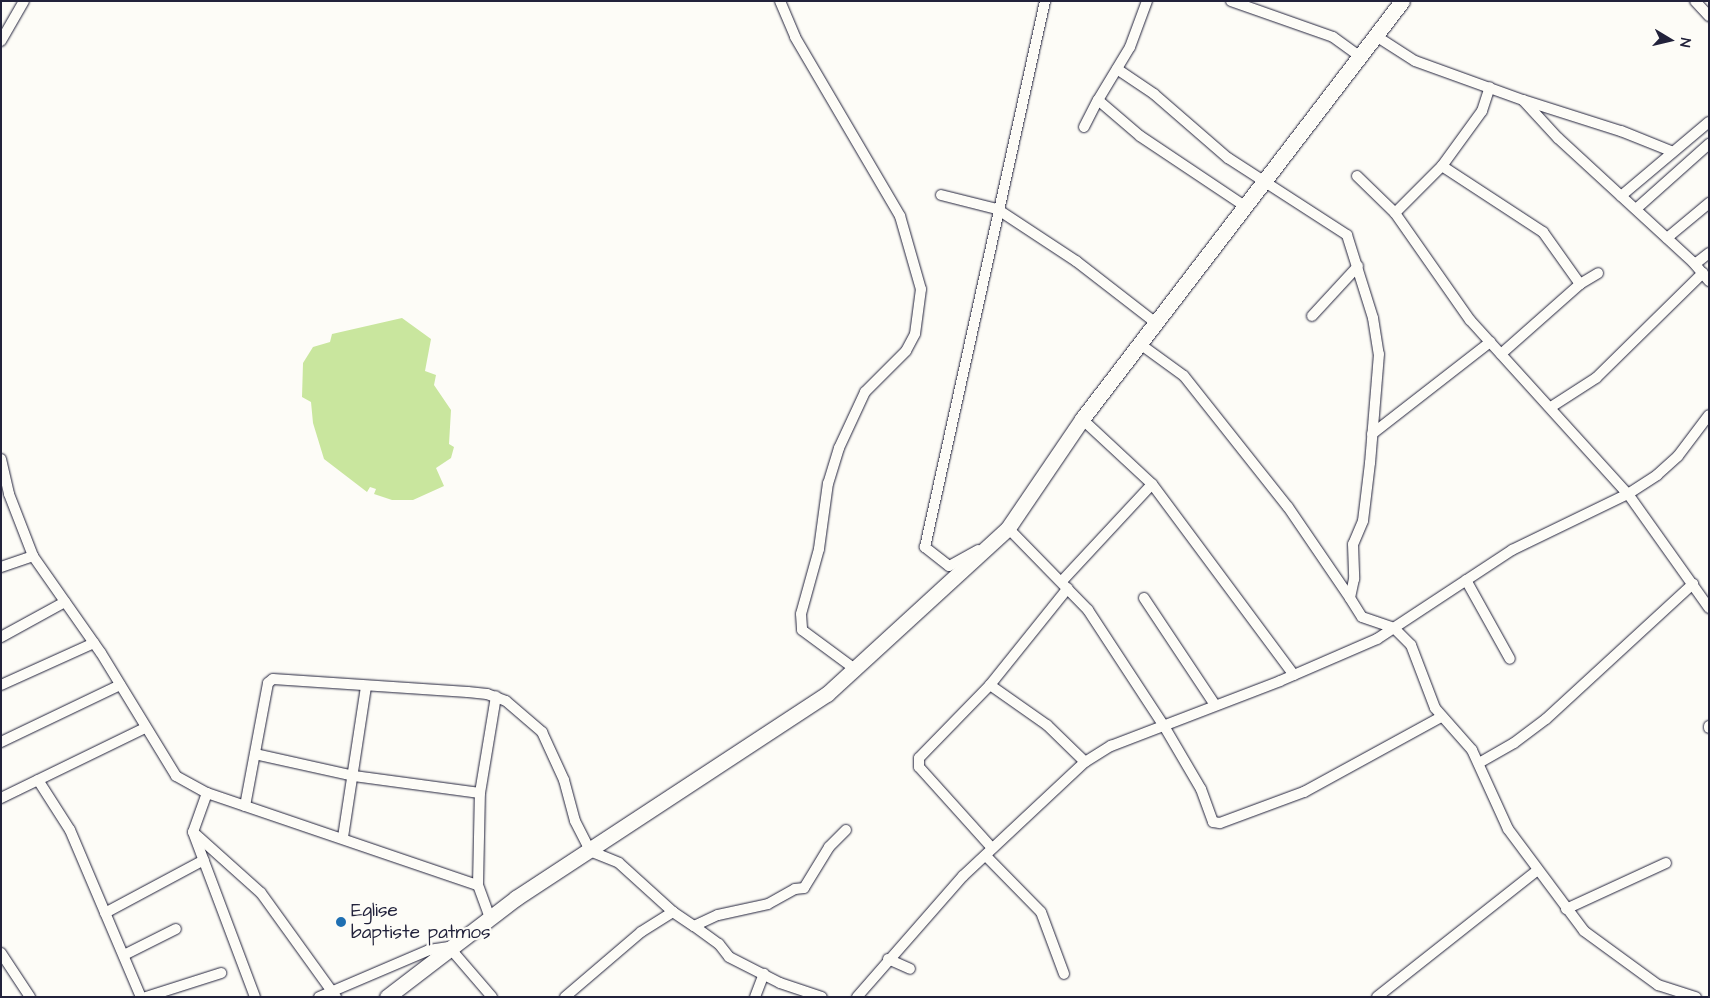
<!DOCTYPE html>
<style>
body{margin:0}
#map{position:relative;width:1710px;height:998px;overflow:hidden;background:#fdfcf7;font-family:"Architects Daughter",sans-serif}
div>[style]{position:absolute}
.green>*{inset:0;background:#c9e69e}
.roads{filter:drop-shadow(0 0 1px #22223b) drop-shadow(0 0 1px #22223b)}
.minor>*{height:10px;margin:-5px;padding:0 5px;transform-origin:5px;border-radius:5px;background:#fdfcf7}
.highway>*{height:15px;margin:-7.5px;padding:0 7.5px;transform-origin:7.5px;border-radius:7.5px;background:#fdfcf7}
.dots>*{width:14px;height:14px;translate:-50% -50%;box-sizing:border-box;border:2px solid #fdfcf7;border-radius:50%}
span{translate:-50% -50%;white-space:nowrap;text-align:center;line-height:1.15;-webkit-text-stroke:4.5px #fdfcf7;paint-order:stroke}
.poi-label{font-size:19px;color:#22223b}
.left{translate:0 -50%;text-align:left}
.frame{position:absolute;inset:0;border:2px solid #22223b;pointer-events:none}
.north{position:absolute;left:1645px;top:15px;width:50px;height:50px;-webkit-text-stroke:4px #fdfcf7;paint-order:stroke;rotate:99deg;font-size:14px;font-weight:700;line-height:20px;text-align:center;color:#22223b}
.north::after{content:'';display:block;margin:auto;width:18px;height:22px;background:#22223b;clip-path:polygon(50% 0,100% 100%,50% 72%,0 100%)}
</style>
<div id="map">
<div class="green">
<i style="clip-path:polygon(402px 318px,431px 339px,425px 371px,436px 375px,434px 385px,451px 410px,449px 444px,454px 447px,451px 458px,436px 468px,444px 486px,413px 500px,392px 500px,374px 494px,376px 489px,370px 487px,367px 492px,324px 459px,313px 423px,311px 402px,302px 397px,303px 363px,313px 347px,330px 342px,332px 334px)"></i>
</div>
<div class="roads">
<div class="minor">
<i style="left:780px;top:1px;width:39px;rotate:67deg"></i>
<i style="left:795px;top:37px;width:208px;rotate:59.6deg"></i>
<i style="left:900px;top:216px;width:76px;rotate:74deg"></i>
<i style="left:921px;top:289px;width:45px;rotate:97.6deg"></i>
<i style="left:915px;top:334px;width:19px;rotate:118deg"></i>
<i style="left:906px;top:351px;width:58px;rotate:135deg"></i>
<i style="left:865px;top:392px;width:62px;rotate:114.9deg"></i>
<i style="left:839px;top:448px;width:37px;rotate:107deg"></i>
<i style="left:828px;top:483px;width:67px;rotate:97.8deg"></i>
<i style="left:819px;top:549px;width:67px;rotate:105.5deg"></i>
<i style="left:801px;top:614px;width:16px;rotate:86deg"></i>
<i style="left:802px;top:630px;width:67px;rotate:36.5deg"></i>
<i style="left:1147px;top:1px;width:49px;rotate:110.3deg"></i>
<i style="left:1130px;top:47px;width:62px;rotate:121.1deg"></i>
<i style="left:1098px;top:100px;width:55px;rotate:40.6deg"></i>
<i style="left:1140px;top:136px;width:128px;rotate:33.8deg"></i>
<i style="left:1231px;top:1px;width:108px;rotate:19.4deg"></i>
<i style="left:1333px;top:37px;width:32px;rotate:36deg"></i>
<i style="left:1695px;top:1px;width:21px;rotate:47deg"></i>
<i style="left:1376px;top:36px;width:46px;rotate:32.7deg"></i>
<i style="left:1415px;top:61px;width:115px;rotate:19.9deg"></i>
<i style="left:1523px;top:100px;width:52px;rotate:47.4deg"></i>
<i style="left:1558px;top:138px;width:183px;rotate:42.6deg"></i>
<i style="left:1693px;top:262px;width:25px;rotate:50deg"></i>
<i style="left:1px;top:41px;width:46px;rotate:-60.1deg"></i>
<i style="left:1117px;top:69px;width:45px;rotate:34deg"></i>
<i style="left:1154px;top:94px;width:98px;rotate:40.9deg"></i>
<i style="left:1228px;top:158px;width:142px;rotate:32.9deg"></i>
<i style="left:1347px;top:235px;width:87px;rotate:72.6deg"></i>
<i style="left:1373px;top:318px;width:36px;rotate:81deg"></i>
<i style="left:1379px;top:354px;width:109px;rotate:94.7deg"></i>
<i style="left:1370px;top:463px;width:58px;rotate:96.9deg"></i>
<i style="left:1363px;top:521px;width:25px;rotate:113deg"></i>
<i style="left:1353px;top:544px;width:35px;rotate:88deg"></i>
<i style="left:1354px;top:579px;width:19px;rotate:102deg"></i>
<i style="left:1350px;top:598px;width:22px;rotate:58deg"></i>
<i style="left:1362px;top:617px;width:34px;rotate:19deg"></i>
<i style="left:1394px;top:628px;width:24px;rotate:45deg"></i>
<i style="left:1411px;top:645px;width:67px;rotate:69.1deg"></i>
<i style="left:1435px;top:708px;width:56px;rotate:48.6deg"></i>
<i style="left:1472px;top:750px;width:87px;rotate:65.5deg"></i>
<i style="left:1508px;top:829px;width:127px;rotate:53.3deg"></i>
<i style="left:1584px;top:931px;width:92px;rotate:36.1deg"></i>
<i style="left:1658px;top:985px;width:40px;rotate:18deg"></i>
<i style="left:1523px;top:100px;width:103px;rotate:17.6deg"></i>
<i style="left:1621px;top:131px;width:54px;rotate:21.8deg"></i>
<i style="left:1084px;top:127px;width:30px;rotate:-63deg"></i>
<i style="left:1442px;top:166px;width:121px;rotate:33.2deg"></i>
<i style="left:1543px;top:232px;width:64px;rotate:54.6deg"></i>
<i style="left:1357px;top:176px;width:53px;rotate:44.2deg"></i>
<i style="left:1395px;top:213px;width:131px;rotate:55deg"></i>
<i style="left:1470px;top:320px;width:235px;rotate:47.8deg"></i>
<i style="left:1628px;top:494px;width:140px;rotate:54.6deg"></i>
<i style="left:941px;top:195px;width:58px;rotate:14deg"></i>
<i style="left:997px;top:209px;width:95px;rotate:33.4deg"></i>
<i style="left:1076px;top:261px;width:101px;rotate:37.8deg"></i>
<i style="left:1621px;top:196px;width:115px;rotate:-40.1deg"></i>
<i style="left:1636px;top:209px;width:98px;rotate:-41.7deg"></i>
<i style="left:1395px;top:213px;width:66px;rotate:-45deg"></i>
<i style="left:1442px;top:166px;width:68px;rotate:-54deg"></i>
<i style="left:1482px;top:111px;width:25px;rotate:-72deg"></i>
<i style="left:1667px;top:238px;width:55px;rotate:-39.8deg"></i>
<i style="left:1695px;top:264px;width:18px;rotate:-38deg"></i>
<i style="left:1312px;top:316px;width:68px;rotate:-47.4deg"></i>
<i style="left:1140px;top:344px;width:54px;rotate:36deg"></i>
<i style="left:1184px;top:376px;width:167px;rotate:51.6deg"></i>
<i style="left:1288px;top:507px;width:110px;rotate:55.7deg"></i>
<i style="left:1501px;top:354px;width:106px;rotate:-41.5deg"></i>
<i style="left:1580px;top:284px;width:21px;rotate:-31deg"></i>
<i style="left:1551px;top:407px;width:54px;rotate:-32.8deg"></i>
<i style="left:1596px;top:378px;width:150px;rotate:-44.5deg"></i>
<i style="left:1082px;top:419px;width:96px;rotate:42.9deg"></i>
<i style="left:1152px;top:484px;width:238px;rotate:53.4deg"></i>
<i style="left:1372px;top:434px;width:150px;rotate:-37.9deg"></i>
<i style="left:1px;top:459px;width:36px;rotate:77deg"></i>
<i style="left:9px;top:494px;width:66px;rotate:68.8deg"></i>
<i style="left:33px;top:556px;width:118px;rotate:55deg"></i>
<i style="left:101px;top:653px;width:144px;rotate:58.6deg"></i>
<i style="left:176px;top:776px;width:35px;rotate:29deg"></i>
<i style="left:207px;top:793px;width:286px;rotate:18.8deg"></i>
<i style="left:478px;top:885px;width:35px;rotate:70deg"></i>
<i style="left:1008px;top:528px;width:115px;rotate:45.7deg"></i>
<i style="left:1088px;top:610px;width:139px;rotate:56.8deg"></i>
<i style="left:1164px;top:726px;width:73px;rotate:59.6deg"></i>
<i style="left:1201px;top:789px;width:35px;rotate:70deg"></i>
<i style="left:1213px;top:822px;width:7px;rotate:8deg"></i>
<i style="left:1220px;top:823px;width:90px;rotate:-20.3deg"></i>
<i style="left:1304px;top:792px;width:156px;rotate:-28.7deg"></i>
<i style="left:978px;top:550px;width:33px;rotate:151deg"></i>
<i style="left:949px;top:566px;width:31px;rotate:-142deg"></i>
<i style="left:925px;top:547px;width:559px;rotate:-77.6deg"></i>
<i style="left:1px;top:567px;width:34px;rotate:-19deg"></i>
<i style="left:1466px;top:580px;width:90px;rotate:60.9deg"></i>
<i style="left:1062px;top:581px;width:132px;rotate:-47.1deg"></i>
<i style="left:1144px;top:598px;width:128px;rotate:56.4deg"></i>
<i style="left:1px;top:637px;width:73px;rotate:-28.7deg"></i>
<i style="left:1px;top:685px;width:102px;rotate:-24.3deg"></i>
<i style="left:990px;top:685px;width:70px;rotate:35.1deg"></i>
<i style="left:1047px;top:725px;width:53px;rotate:44.2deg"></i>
<i style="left:1709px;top:726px;width:2px;rotate:90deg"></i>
<i style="left:1px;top:742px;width:132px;rotate:-25.6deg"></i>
<i style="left:255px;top:754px;width:101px;rotate:12.5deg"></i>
<i style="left:354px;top:776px;width:127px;rotate:7.7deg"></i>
<i style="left:1479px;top:763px;width:40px;rotate:-29.7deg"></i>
<i style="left:1514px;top:743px;width:40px;rotate:-37deg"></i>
<i style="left:1546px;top:719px;width:200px;rotate:-42.6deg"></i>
<i style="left:38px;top:780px;width:59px;rotate:57.4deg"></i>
<i style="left:70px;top:830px;width:181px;rotate:67deg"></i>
<i style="left:207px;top:793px;width:41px;rotate:109.7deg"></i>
<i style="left:193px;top:832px;width:176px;rotate:69.4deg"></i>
<i style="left:1px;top:798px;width:160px;rotate:-25.9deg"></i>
<i style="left:245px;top:806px;width:125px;rotate:-79.4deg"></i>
<i style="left:268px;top:683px;width:6px;rotate:-39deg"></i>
<i style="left:273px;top:679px;width:195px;rotate:3.8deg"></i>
<i style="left:468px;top:692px;width:19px;rotate:6deg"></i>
<i style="left:487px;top:694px;width:20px;rotate:20deg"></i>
<i style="left:506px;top:701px;width:48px;rotate:40.7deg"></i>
<i style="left:542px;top:732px;width:53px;rotate:65.4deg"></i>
<i style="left:564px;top:780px;width:42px;rotate:75deg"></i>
<i style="left:575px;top:821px;width:34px;rotate:63deg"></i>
<i style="left:590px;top:851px;width:31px;rotate:22deg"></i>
<i style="left:619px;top:863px;width:73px;rotate:42.2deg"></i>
<i style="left:673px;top:912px;width:25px;rotate:34deg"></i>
<i style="left:694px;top:926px;width:26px;rotate:-25deg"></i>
<i style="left:718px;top:915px;width:51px;rotate:-12.4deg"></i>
<i style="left:768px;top:904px;width:31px;rotate:-29deg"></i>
<i style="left:795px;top:889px;width:9px;rotate:-6deg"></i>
<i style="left:804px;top:888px;width:48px;rotate:-58.6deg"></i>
<i style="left:829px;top:847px;width:24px;rotate:-45deg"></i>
<i style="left:193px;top:832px;width:91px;rotate:41.9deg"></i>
<i style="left:261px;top:893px;width:128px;rotate:54.2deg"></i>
<i style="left:343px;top:837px;width:152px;rotate:-81.3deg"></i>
<i style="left:992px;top:848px;width:109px;rotate:-132deg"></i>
<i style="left:919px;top:767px;width:9px;rotate:-90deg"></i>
<i style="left:919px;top:758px;width:102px;rotate:-45.8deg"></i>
<i style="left:990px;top:685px;width:124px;rotate:-51.2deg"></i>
<i style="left:986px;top:856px;width:78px;rotate:45.5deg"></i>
<i style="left:1041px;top:912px;width:66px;rotate:69.6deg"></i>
<i style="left:478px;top:885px;width:92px;rotate:-88.8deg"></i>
<i style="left:480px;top:793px;width:98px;rotate:-80.6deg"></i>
<i style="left:1566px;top:909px;width:110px;rotate:-24.7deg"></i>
<i style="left:105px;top:913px;width:112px;rotate:-28.2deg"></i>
<i style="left:694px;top:926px;width:31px;rotate:36deg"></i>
<i style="left:719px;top:944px;width:16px;rotate:52deg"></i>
<i style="left:729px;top:957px;width:57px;rotate:27deg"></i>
<i style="left:780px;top:983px;width:44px;rotate:18.4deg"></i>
<i style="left:1px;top:953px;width:53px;rotate:56.6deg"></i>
<i style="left:124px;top:955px;width:58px;rotate:-26.6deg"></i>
<i style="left:888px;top:959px;width:24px;rotate:24deg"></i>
<i style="left:146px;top:997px;width:79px;rotate:-17.7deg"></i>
<i style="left:319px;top:997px;width:120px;rotate:-23.1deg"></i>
<i style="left:429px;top:950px;width:20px;rotate:-9deg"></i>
<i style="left:449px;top:947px;width:66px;rotate:49.3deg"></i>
<i style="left:565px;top:997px;width:100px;rotate:-40.5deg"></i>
<i style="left:641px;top:932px;width:38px;rotate:-32deg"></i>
<i style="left:755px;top:997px;width:25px;rotate:-69deg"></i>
<i style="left:857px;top:997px;width:161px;rotate:-48.8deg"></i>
<i style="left:963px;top:876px;width:167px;rotate:-43.1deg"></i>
<i style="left:1085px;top:762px;width:31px;rotate:-32deg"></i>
<i style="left:1111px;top:746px;width:181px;rotate:-21deg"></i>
<i style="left:1280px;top:681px;width:106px;rotate:-23.4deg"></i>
<i style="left:1377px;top:639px;width:162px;rotate:-33.4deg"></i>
<i style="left:1512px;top:550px;width:129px;rotate:-25.8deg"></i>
<i style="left:1628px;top:494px;width:35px;rotate:-33deg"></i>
<i style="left:1657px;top:475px;width:28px;rotate:-42deg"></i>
<i style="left:1678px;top:456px;width:51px;rotate:-52.9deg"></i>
<i style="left:1377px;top:997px;width:205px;rotate:-38.3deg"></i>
</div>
<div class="highway">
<i style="left:387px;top:997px;width:163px;rotate:-37.5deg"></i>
<i style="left:516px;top:898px;width:372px;rotate:-33.3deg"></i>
<i style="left:827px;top:694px;width:246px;rotate:-42.5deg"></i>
<i style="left:1008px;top:528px;width:132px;rotate:-55.8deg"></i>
<i style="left:1082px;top:419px;width:526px;rotate:-52.56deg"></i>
</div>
</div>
<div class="dots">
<i style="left:341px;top:922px;background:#1f6fb2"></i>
</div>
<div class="poi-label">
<span class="left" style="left:351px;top:922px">Eglise<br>baptiste patmos</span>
</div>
<div class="frame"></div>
<div class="north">N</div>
</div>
